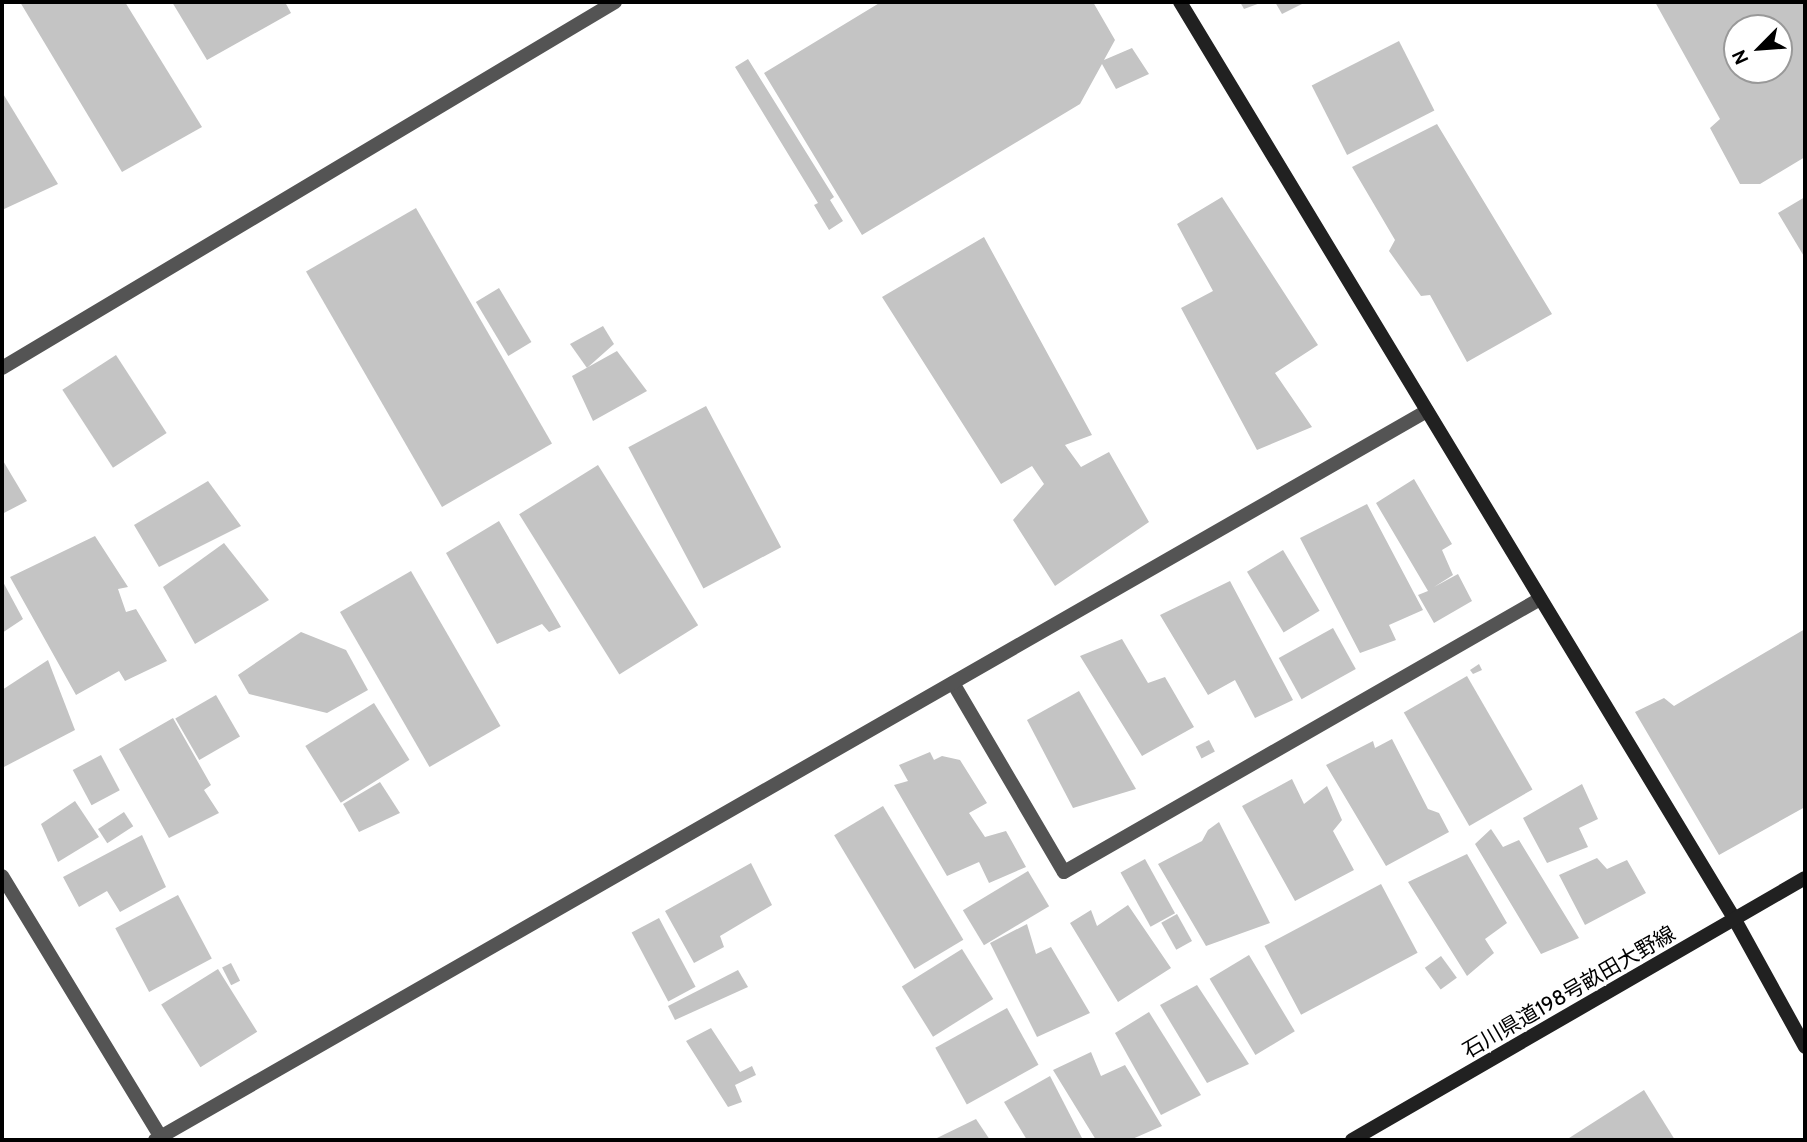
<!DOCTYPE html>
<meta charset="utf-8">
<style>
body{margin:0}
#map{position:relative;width:1807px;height:1142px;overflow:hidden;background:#fff;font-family:Cabin,"Noto Sans JP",sans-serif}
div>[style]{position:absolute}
.building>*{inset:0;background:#c4c4c4;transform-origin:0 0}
.street>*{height:14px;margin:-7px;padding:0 7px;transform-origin:7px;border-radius:7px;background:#545454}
.secondary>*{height:14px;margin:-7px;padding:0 7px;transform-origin:7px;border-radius:7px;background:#212121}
span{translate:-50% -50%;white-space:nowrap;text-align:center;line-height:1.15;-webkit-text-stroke:6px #fff;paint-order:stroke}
.street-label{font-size:21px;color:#000}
.frame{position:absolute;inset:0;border:4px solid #000;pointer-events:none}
.north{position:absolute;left:1723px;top:14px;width:70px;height:70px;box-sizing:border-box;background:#fff;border:2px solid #999;border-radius:50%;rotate:245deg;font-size:19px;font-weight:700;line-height:28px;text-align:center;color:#000}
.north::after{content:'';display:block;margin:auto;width:24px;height:32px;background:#000;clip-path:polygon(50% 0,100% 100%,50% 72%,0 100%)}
</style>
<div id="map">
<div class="building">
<i style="clip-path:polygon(20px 2px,125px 2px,202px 127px,122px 172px)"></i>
<i style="clip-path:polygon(172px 2px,285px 2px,291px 13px,207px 60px)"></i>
<i style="clip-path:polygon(881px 2px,1093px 2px,1115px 40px,1104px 60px,1132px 48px,1149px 74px,1116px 89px,1102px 64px,1080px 104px,862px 235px,764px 73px)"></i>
<i style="clip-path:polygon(1240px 2px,1263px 2px,1244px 9px)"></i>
<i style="clip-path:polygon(1275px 2px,1306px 2px,1282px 14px)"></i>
<i style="clip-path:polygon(evenodd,1655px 2px,1805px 2px,1805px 157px,1760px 184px,1740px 184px,1710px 128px,1720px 119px,1655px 2px,1737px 28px,1779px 28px,1779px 70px,1737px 70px,1737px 28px)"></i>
<i style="left:1399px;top:41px;width:78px;height:98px;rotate:63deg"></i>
<i style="clip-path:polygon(748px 59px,834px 197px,830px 200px,843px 221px,829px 230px,814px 205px,818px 203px,735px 67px)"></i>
<i style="clip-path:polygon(2px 92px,58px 184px,2px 210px)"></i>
<i style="clip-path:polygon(1437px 124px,1552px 314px,1467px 362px,1430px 295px,1421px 296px,1389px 251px,1395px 240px,1352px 167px)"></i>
<i style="clip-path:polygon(1222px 197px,1318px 345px,1275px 373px,1312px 427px,1257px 450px,1181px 308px,1213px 291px,1177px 224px)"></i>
<i style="clip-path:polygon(1805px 197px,1805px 258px,1778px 213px)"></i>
<i style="left:416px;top:208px;width:272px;height:127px;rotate:60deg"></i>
<i style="clip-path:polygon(984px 237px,1092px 435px,1065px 445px,1081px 467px,1109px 452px,1149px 522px,1055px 586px,1013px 520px,1044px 484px,1032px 466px,1001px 484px,882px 297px)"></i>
<i style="left:499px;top:288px;width:63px;height:27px;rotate:59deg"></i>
<i style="clip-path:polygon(603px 326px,614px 344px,587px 368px,570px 344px)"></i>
<i style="clip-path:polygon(617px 351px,647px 391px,593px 421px,572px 376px)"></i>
<i style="left:116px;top:355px;width:93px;height:64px;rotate:57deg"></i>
<i style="left:706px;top:406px;width:160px;height:88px;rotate:62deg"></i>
<i style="clip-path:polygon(2px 459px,27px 501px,2px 514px)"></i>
<i style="left:598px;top:465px;width:189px;height:93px;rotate:58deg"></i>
<i style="clip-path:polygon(1414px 479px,1452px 544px,1442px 550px,1453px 575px,1434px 587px,1458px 574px,1472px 601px,1434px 623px,1418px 595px,1428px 591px,1376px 503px)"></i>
<i style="clip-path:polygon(208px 481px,241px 526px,159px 567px,134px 525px)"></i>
<i style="clip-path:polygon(1367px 504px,1423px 610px,1389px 625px,1396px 640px,1360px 653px,1300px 538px)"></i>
<i style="clip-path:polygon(499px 521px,561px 627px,549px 632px,542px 624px,497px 644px,446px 553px)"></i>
<i style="clip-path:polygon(95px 536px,128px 587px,118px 589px,126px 612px,136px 609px,167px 661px,125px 681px,119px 671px,76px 695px,10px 577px)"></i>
<i style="clip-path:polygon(224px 543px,269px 600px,195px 644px,163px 587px)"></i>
<i style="left:1283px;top:550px;width:71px;height:42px;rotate:59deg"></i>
<i style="left:411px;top:571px;width:179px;height:82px;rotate:60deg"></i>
<i style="clip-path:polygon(2px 580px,23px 619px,2px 633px)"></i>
<i style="clip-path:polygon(1230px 581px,1293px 700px,1255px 718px,1235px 680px,1208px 695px,1160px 615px)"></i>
<i style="left:1333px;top:628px;width:47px;height:62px;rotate:61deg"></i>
<i style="clip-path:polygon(1805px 629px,1805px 807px,1719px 855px,1635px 712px,1664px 698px,1674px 706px)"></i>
<i style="clip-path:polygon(301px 632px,346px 650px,368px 690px,327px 713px,249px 694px,238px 675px)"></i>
<i style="clip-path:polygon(1122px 639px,1148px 683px,1165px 677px,1194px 727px,1142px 756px,1080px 656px)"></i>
<i style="clip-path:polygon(48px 660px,75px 730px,2px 768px,2px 690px)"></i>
<i style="clip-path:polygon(1479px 664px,1482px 670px,1473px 674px,1470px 670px)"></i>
<i style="left:1467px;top:676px;width:131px;height:73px;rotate:60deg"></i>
<i style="clip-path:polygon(1079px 691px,1136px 789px,1073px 808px,1027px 720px)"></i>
<i style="left:216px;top:695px;width:48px;height:47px;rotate:60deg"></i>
<i style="left:374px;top:703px;width:67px;height:81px;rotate:58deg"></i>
<i style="clip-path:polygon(173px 718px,211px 785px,204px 790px,219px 813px,169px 838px,119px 749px)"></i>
<i style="clip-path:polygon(1392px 739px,1428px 809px,1439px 813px,1449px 832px,1386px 866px,1326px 765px,1373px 741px,1375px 748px)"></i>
<i style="left:1209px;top:740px;width:13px;height:15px;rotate:63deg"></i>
<i style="clip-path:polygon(930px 752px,934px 760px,942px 756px,960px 760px,987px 803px,969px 813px,985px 837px,1006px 831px,1026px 867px,989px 883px,979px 862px,947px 876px,894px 785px,908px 781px,899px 765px)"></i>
<i style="left:101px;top:755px;width:40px;height:32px;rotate:62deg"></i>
<i style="clip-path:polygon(1292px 779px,1304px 804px,1327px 786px,1342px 820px,1333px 831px,1354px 870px,1295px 901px,1242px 806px)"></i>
<i style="clip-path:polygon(380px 782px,400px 813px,359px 832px,343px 804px)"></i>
<i style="clip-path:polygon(1582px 784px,1598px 819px,1579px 828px,1588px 847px,1547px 863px,1523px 818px)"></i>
<i style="clip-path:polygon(75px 801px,99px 837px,58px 862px,41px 824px)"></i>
<i style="left:883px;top:806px;width:156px;height:57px;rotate:59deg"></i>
<i style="left:124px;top:812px;width:17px;height:31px;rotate:57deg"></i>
<i style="clip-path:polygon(1219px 822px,1270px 923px,1206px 946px,1158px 864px,1202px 841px,1208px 830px)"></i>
<i style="clip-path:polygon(1491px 829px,1503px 847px,1519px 840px,1579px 938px,1541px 954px,1475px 844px)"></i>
<i style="clip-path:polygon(142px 835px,166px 887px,120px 912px,107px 891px,79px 907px,63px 877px)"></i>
<i style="clip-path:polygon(1467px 854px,1507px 923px,1485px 939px,1494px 953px,1467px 976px,1408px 882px)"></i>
<i style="clip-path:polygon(1597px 858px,1607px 869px,1627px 860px,1646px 893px,1585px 925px,1559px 875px)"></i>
<i style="left:1145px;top:859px;width:62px;height:28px;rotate:61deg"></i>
<i style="clip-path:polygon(751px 863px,772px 905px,720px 936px,724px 947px,694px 963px,665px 911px)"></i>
<i style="left:1028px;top:871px;width:41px;height:76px;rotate:59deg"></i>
<i style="left:1381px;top:884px;width:78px;height:132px;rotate:62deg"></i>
<i style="left:178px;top:895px;width:72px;height:71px;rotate:62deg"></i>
<i style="clip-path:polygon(1128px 905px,1171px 968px,1118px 1002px,1070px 923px,1091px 910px,1097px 926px)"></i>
<i style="left:1177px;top:914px;width:31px;height:18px;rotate:61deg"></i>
<i style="left:659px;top:918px;width:78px;height:31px;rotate:62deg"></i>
<i style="clip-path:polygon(1027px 924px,1036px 954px,1051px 947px,1090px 1013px,1037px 1037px,990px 943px)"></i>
<i style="left:962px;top:949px;width:59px;height:71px;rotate:58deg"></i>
<i style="left:1249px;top:955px;width:89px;height:46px;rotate:59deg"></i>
<i style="left:1441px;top:956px;width:27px;height:20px;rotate:54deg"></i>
<i style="left:231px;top:963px;width:20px;height:10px;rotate:63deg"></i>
<i style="left:218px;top:969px;width:74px;height:67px;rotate:58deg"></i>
<i style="clip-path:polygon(738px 970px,748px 987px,675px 1020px,668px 1006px)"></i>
<i style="clip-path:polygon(1197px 985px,1249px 1064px,1207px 1083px,1160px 1005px)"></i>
<i style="left:1007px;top:1008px;width:65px;height:82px;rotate:61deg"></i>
<i style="clip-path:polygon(1149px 1012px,1201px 1095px,1161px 1115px,1115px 1033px)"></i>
<i style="clip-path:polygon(711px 1028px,740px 1072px,752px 1066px,756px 1075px,735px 1085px,742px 1102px,728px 1107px,686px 1041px)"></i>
<i style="clip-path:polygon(1091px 1052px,1101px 1076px,1125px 1065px,1162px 1126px,1130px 1140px,1096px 1140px,1053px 1070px)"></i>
<i style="clip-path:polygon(1050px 1076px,1083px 1140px,1027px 1140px,1004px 1102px)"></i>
<i style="clip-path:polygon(1644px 1090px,1675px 1140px,1566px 1140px)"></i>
<i style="clip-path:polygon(976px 1119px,990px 1140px,937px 1138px)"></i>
</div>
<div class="street">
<i style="left:2px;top:368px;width:714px;rotate:-30.84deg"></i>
<i style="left:953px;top:683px;width:219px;rotate:59.6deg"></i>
<i style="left:1064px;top:872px;width:549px;rotate:-29.84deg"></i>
<i style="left:2px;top:876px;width:306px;rotate:58.7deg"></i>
<i style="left:155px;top:1140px;width:1466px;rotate:-29.82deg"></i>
</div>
<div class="secondary">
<i style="left:1180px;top:2px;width:1073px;rotate:58.84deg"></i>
<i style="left:1735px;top:920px;width:145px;rotate:61.1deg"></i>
<i style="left:1352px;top:1140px;width:523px;rotate:-30.04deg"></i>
</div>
<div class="street-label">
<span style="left:1569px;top:992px;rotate:-30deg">石川県道198号畝田大野線</span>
</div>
<div class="frame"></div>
<div class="north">N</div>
</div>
